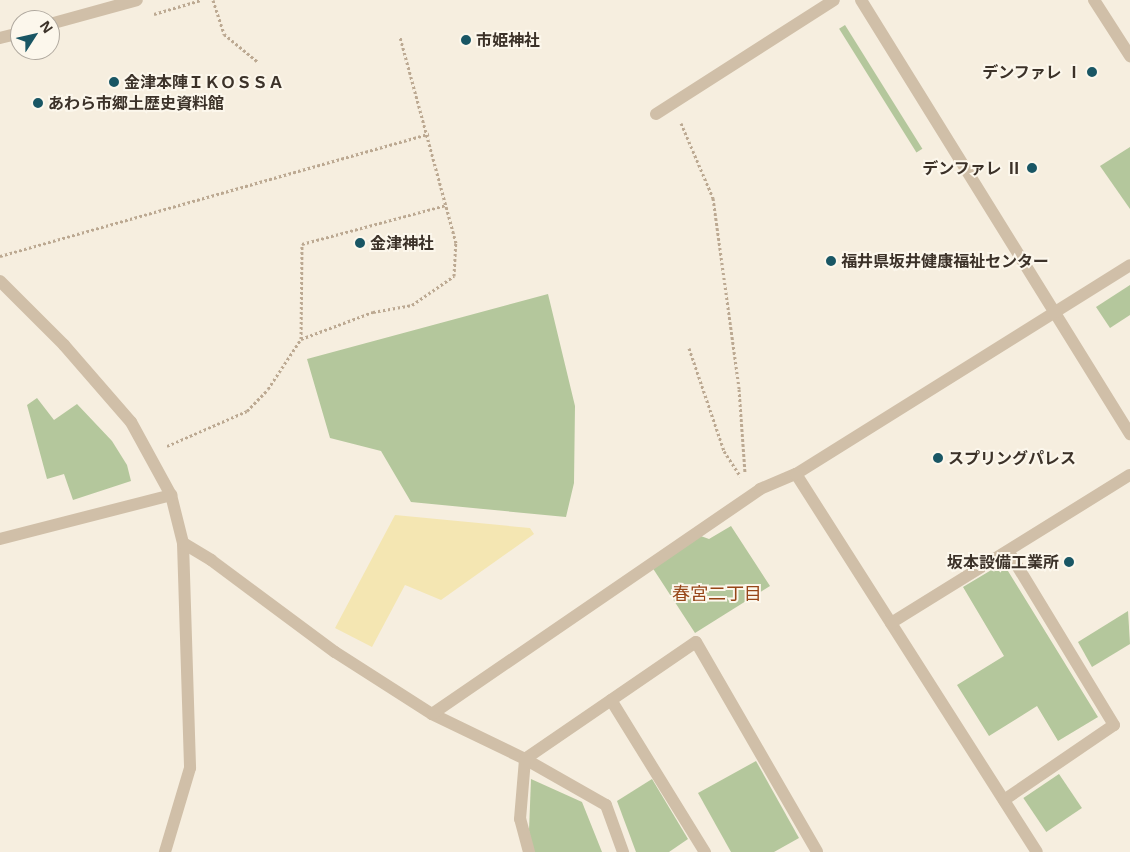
<!DOCTYPE html>
<meta charset="utf-8">
<style>
body{margin:0}
#map{position:relative;width:1130px;height:852px;overflow:hidden;background:#f6eedf;font-family:"Noto Sans","Noto Sans JP",sans-serif}
div>[style]{position:absolute}
.green>*{inset:0;background:#b4c79c;transform-origin:0 0}
.sand>*{inset:0;background:#f4e6b2}
.path>*{height:3px;margin-top:-1.5px;transform-origin:0;background:repeating-linear-gradient(90deg,#bca992 0 2.5px,transparent 0 5px)}
.minor>*{height:12px;margin:-6px;padding:0 6px;transform-origin:6px;border-radius:6px;background:#d0bfa8}
.dots>*{width:14px;height:14px;translate:-50% -50%;box-sizing:border-box;border:2px solid #fcf7ec;border-radius:50%}
span{translate:-50% -50%;white-space:nowrap;text-align:center;line-height:1.15;-webkit-text-stroke:4px #fcf7ec;paint-order:stroke}
.poi-label{font-size:16px;color:#3c3229;font-weight:700}
.left{translate:0 -50%;text-align:left}
.right{translate:-100% -50%;text-align:right}
.neighbourhood-label{font-size:18px;color:#964517}
.north{position:absolute;left:10px;top:10px;width:50px;height:50px;box-sizing:border-box;background:#fcf7ec;border:1px solid #afa89e;border-radius:50%;rotate:55deg;font-size:14px;font-weight:700;line-height:20px;text-align:center;color:#3c3229}
.north::after{content:'';display:block;margin:auto;width:18px;height:22px;background:#195664;clip-path:polygon(50% 0,100% 100%,50% 72%,0 100%)}
</style>
<div id="map">
<div class="green">
<i style="left:845px;top:25px;width:146px;height:7px;rotate:58deg"></i>
<i style="clip-path:polygon(1130px 147px,1130px 209px,1100px 166px)"></i>
<i style="clip-path:polygon(1130px 285px,1130px 315px,1110px 328px,1096px 307px)"></i>
<i style="clip-path:polygon(548px 294px,575px 406px,574px 483px,566px 517px,411px 502px,381px 451px,330px 438px,307px 359px)"></i>
<i style="clip-path:polygon(37px 398px,54px 420px,77px 404px,112px 441px,127px 465px,131px 481px,73px 500px,64px 474px,47px 479px,27px 405px)"></i>
<i style="clip-path:polygon(731px 526px,770px 586px,695px 633px,652px 567px,698px 535px,709px 539px)"></i>
<i style="clip-path:polygon(1003px 563px,1098px 717px,1058px 741px,1037px 706px,989px 736px,957px 685px,1004px 656px,963px 587px)"></i>
<i style="clip-path:polygon(1128px 611px,1130px 644px,1092px 667px,1078px 642px)"></i>
<i style="clip-path:polygon(756px 761px,799px 838px,774px 852px,731px 852px,698px 793px)"></i>
<i style="left:1059px;top:774px;width:41px;height:43px;rotate:56deg"></i>
<i style="clip-path:polygon(531px 779px,582px 802px,602px 852px,534px 852px,529px 831px)"></i>
<i style="clip-path:polygon(652px 779px,688px 839px,669px 852px,636px 852px,617px 801px)"></i>
</div>
<div class="sand">
<i style="clip-path:polygon(395px 515px,530px 528px,534px 534px,441px 600px,405px 585px,372px 647px,335px 628px)"></i>
</div>
<div class="path">
<i style="left:213px;top:0;width:36px;rotate:72deg"></i>
<i style="left:224px;top:34px;width:44px;rotate:39.5deg"></i>
<i style="left:154px;top:14px;width:49px;rotate:-16.6deg"></i>
<i style="left:681px;top:123px;width:82px;rotate:66.9deg"></i>
<i style="left:713px;top:198px;width:193px;rotate:82.2deg"></i>
<i style="left:739px;top:389px;width:84px;rotate:85.9deg"></i>
<i style="left:0;top:256px;width:446px;rotate:-15.9deg"></i>
<i style="left:301px;top:339px;width:95px;rotate:-89.4deg"></i>
<i style="left:302px;top:244px;width:150px;rotate:-15.1deg"></i>
<i style="left:689px;top:348px;width:109px;rotate:71.2deg"></i>
<i style="left:724px;top:451px;width:30px;rotate:57deg"></i>
<i style="left:167px;top:446px;width:87px;rotate:-23.6deg"></i>
<i style="left:247px;top:411px;width:30px;rotate:-46deg"></i>
<i style="left:268px;top:389px;width:60px;rotate:-56.6deg"></i>
<i style="left:301px;top:339px;width:77px;rotate:-20.6deg"></i>
<i style="left:373px;top:312px;width:40px;rotate:-10deg"></i>
<i style="left:412px;top:305px;width:51px;rotate:-34.6deg"></i>
<i style="left:454px;top:276px;width:33px;rotate:-87deg"></i>
<i style="left:456px;top:243px;width:213px;rotate:-105.2deg"></i>
</div>
<div class="minor">
<i style="left:861px;top:0;width:511px;rotate:58.21deg"></i>
<i style="left:1094px;top:0;width:67px;rotate:57.3deg"></i>
<i style="left:50px;top:24px;width:90px;rotate:-15.4deg"></i>
<i style="left:0;top:38px;width:21px;rotate:-14deg"></i>
<i style="left:656px;top:114px;width:211px;rotate:-32.6deg"></i>
<i style="left:0;top:281px;width:91px;rotate:45deg"></i>
<i style="left:64px;top:345px;width:102px;rotate:49deg"></i>
<i style="left:131px;top:422px;width:83px;rotate:61.3deg"></i>
<i style="left:171px;top:495px;width:49px;rotate:76deg"></i>
<i style="left:183px;top:543px;width:225px;rotate:88.2deg"></i>
<i style="left:190px;top:768px;width:88px;rotate:106.6deg"></i>
<i style="left:796px;top:474px;width:448px;rotate:57.5deg"></i>
<i style="left:0;top:539px;width:177px;rotate:-14.4deg"></i>
<i style="left:183px;top:543px;width:33px;rotate:31deg"></i>
<i style="left:211px;top:560px;width:154px;rotate:36.6deg"></i>
<i style="left:335px;top:652px;width:115px;rotate:32.6deg"></i>
<i style="left:432px;top:714px;width:103px;rotate:25.8deg"></i>
<i style="left:525px;top:759px;width:93px;rotate:29.6deg"></i>
<i style="left:606px;top:805px;width:50px;rotate:70.1deg"></i>
<i style="left:891px;top:623px;width:281px;rotate:-31.8deg"></i>
<i style="left:611px;top:700px;width:179px;rotate:58.3deg"></i>
<i style="left:432px;top:714px;width:398px;rotate:-34.4deg"></i>
<i style="left:760px;top:489px;width:39px;rotate:-23deg"></i>
<i style="left:796px;top:474px;width:394px;rotate:-32deg"></i>
<i style="left:1004px;top:800px;width:133px;rotate:-34.3deg"></i>
<i style="left:1114px;top:725px;width:202px;rotate:-121.3deg"></i>
<i style="left:529px;top:852px;width:34px;rotate:-105deg"></i>
<i style="left:520px;top:819px;width:60px;rotate:-85.2deg"></i>
<i style="left:525px;top:759px;width:207px;rotate:-34.4deg"></i>
<i style="left:696px;top:642px;width:242px;rotate:60deg"></i>
</div>
<div class="dots">
<i style="left:466px;top:40px;background:#195664"></i>
<i style="left:1092px;top:72px;background:#195664"></i>
<i style="left:114px;top:82px;background:#195664"></i>
<i style="left:38px;top:103px;background:#195664"></i>
<i style="left:1032px;top:168px;background:#195664"></i>
<i style="left:360px;top:243px;background:#195664"></i>
<i style="left:831px;top:261px;background:#195664"></i>
<i style="left:938px;top:458px;background:#195664"></i>
<i style="left:1069px;top:562px;background:#195664"></i>
</div>
<div class="poi-label">
<span class="left" style="left:476px;top:40px">市姫神社</span>
<span class="right" style="left:1082px;top:72px">デンファレ Ⅰ</span>
<span class="left" style="left:124px;top:82px">金津本陣ＩＫＯＳＳＡ</span>
<span class="left" style="left:48px;top:103px">あわら市郷土歴史資料館</span>
<span class="right" style="left:1022px;top:168px">デンファレ Ⅱ</span>
<span class="left" style="left:370px;top:243px">金津神社</span>
<span class="left" style="left:841px;top:261px">福井県坂井健康福祉センター</span>
<span class="left" style="left:948px;top:458px">スプリングパレス</span>
<span class="right" style="left:1059px;top:562px">坂本設備工業所</span>
</div>
<div class="neighbourhood-label">
<span style="left:717px;top:593px">春宮二丁目</span>
</div>
<div class="north">N</div>
</div>
